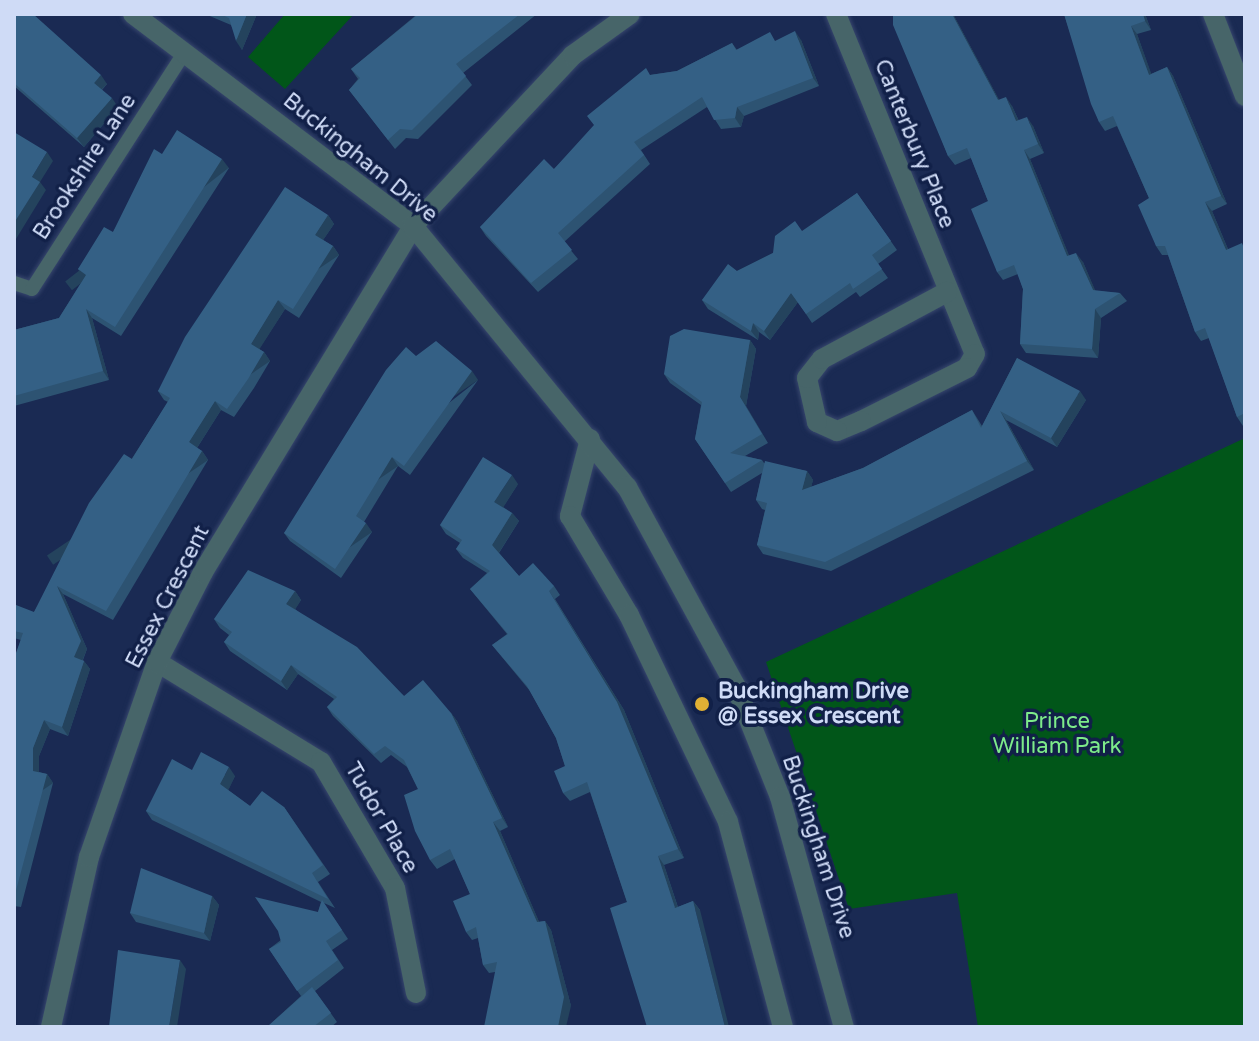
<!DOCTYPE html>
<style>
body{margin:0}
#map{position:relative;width:1259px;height:1041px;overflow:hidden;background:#1a2a53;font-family:"Varela Round",sans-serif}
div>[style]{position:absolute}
.green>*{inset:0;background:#015619}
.roads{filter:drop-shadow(0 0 2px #37466d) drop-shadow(0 0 2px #37466d)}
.service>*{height:14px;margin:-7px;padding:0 7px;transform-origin:7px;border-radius:7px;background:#476569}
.minor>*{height:20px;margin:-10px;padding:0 10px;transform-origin:10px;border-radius:10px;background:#476569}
.tertiary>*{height:20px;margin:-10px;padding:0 10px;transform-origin:10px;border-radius:10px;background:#476569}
.wall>*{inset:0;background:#2d5372}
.shaded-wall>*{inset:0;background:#24435d;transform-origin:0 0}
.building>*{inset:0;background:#346085}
.dots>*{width:22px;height:22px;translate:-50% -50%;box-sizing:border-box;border:4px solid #112048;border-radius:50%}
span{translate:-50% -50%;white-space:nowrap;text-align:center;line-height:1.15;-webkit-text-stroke:7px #112048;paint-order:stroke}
.street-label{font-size:22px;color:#cfdbf6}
.poi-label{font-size:22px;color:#cfdbf6;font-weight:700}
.left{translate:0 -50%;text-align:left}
.park-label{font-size:22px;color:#7deb8a}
.frame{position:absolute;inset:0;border:16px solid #cfdbf6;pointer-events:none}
</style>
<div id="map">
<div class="green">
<i style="clip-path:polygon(285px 14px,354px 14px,285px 89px,248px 57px)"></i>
<i style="clip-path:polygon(1245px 438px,1245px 1027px,978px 1027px,957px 893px,849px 909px,766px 662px)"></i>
</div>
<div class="roads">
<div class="service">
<i style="left:14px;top:283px;width:19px;rotate:18deg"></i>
<i style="left:32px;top:289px;width:282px;rotate:-57.2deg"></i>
</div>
<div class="minor">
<i style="left:836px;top:14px;width:367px;rotate:67.8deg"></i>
<i style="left:975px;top:354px;width:16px;rotate:120deg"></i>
<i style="left:967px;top:368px;width:119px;rotate:153.4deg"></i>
<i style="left:861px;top:421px;width:26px;rotate:157deg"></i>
<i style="left:837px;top:431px;width:22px;rotate:-156deg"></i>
<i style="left:817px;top:422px;width:45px;rotate:-102.8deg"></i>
<i style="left:807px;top:378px;width:24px;rotate:-52deg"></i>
<i style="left:822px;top:359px;width:142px;rotate:-28.2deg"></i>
<i style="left:1213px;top:14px;width:88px;rotate:68.7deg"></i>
<i style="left:590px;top:439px;width:80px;rotate:104.6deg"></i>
<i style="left:570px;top:516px;width:115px;rotate:59.2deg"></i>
<i style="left:629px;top:615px;width:229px;rotate:64.4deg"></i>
<i style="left:728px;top:822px;width:212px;rotate:75deg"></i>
<i style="left:157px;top:662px;width:192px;rotate:31.4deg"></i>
<i style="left:321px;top:762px;width:146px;rotate:59.6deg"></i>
<i style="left:395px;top:888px;width:107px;rotate:78.7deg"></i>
<i style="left:51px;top:1027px;width:174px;rotate:-77.4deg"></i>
<i style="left:89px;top:857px;width:207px;rotate:-70.8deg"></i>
<i style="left:157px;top:662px;width:101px;rotate:-62.9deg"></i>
<i style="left:203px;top:572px;width:405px;rotate:-58.7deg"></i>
<i style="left:413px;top:226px;width:234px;rotate:-46.9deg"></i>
<i style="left:573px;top:55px;width:70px;rotate:-35.7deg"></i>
</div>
<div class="tertiary">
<i style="left:133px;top:14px;width:351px;rotate:37.1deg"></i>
<i style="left:413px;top:226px;width:338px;rotate:50.7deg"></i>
<i style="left:627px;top:487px;width:228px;rotate:61.4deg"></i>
<i style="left:736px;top:687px;width:118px;rotate:68.2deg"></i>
<i style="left:780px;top:797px;width:239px;rotate:74.5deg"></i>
</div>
</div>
<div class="wall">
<i style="clip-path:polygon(14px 14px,107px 84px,102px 90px,118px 107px,84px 147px,14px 86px)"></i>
<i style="clip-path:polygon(205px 14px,257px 14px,242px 50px,231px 25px)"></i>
<i style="clip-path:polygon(413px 14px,537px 14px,463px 73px,472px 85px,418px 139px,406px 138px,395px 149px,349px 90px,358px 79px,351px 69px,415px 16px)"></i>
<i style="clip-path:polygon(893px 14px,953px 14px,999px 100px,1012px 106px,1019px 121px,1033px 126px,1044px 153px,1030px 159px,1069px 256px,1083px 262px,1095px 291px,1120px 293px,1127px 301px,1101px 318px,1098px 358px,1026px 353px,1020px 344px,1023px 289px,1018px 274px,1003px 280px,997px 272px,988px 201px,971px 158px,955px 165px,948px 156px)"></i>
<i style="clip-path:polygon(1064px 14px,1145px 14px,1151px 30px,1137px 34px,1151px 74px,1167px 67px,1173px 76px,1227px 204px,1212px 211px,1228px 249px,1245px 248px,1245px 425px,1243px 426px,1237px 417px,1209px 338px,1201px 341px,1195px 332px,1168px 255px,1162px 255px,1156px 246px,1149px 198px,1117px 126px,1105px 131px,1099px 122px)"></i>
<i style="clip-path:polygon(801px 40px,819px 86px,744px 116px,741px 127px,721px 129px,707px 107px,641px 150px,650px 164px,564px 242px,578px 259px,538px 292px,486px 236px,480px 227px,554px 169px,650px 75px,677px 71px,732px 43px,737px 50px,776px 41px)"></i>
<i style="clip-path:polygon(162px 154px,229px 168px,121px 336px,92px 318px,109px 380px,14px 406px,14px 330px,59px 318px,84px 278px,78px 269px,113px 232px)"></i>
<i style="clip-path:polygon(857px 193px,897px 250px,878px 264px,888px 278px,860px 297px,856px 292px,812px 323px,798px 302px,770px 340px,759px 332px,758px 340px,708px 309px,702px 300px,737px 271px,773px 253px)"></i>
<i style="clip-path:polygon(328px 215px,334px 224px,323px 240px,333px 246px,339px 255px,299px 318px,285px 309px,259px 349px,264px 352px,270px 361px,254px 388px,234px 417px,221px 410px,197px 448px,202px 451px,208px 460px,113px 620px,63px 594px,87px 649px,83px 660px,90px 669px,68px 736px,50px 729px,39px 756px,39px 772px,47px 774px,53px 783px,21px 907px,14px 906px,14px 659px,21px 640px,14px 638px,14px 631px,34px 612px,168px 402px,164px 400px,158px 391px)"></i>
<i style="clip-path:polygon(750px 340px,756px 349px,746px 406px,768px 443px,745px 456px,762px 460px,764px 463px,807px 471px,813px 480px,811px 487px,863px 468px,972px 410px,982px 426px,1017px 358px,1086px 400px,1057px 447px,1006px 420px,1034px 470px,831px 571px,763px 554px,757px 545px,765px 510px,762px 509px,756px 500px,762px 473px,731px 492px,695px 439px,701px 405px,670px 383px,664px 374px)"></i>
<i style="clip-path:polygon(478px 380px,410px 475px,398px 466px,364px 522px,372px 532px,341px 578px,290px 541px,284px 533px)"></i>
<i style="clip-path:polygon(518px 484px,503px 507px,512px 513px,519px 521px,499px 553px,519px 576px,554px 586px,560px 595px,555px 599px,624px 710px,684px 858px,664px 865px,678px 907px,693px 901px,700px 910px,627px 902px,590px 792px,570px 801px,563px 793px,565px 766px,556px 738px,530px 691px,492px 645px,507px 634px,470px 589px,487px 573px,463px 558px,456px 549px,460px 543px,446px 534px,440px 525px)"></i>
<i style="clip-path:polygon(295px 591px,301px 600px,295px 609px,404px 696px,451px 713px,457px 721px,508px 827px,500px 831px,539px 922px,545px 921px,551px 930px,571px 1006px,495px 972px,489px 973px,483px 965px,478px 938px,472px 940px,466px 932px,470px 894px,455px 859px,437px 869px,430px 860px,418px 789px,407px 767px,391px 755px,381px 763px,333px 716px,327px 707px,334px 699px,298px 674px,287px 690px,230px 651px,224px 642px,229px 635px,220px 628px,214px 619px)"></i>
<i style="clip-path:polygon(192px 770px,235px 776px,228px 790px,250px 806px,284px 807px,330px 874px,318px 882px,335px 908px,324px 903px,348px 939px,332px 950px,344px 968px,315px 991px,337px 1022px,331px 1027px,267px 1027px,301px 996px,269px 949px,318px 912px,321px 902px,152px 820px,146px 811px)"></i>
<i style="clip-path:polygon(212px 896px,219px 905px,210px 941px,136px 922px,130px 913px)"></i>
</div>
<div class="shaded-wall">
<i style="clip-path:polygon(247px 14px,257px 14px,242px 50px,236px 41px)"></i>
<i style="clip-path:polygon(952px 14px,953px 14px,1004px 109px,998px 100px)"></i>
<i style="clip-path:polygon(1143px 14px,1145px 14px,1151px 30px,1145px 21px)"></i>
<i style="clip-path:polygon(1131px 26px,1137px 34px,1155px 84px,1149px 75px)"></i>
<i style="clip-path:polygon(795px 31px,801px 40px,819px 86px,813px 78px)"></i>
<i style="clip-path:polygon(1167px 67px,1173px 76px,1227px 204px,1221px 196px)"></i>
<i style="clip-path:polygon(101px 75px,107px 84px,100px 91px,94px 83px)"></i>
<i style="clip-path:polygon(1006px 97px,1012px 106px,1023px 130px,1016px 121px)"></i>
<i style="clip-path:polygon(112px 98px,118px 107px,84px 147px,77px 138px)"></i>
<i style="clip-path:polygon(737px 107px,744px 116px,741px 127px,735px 118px)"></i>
<i style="clip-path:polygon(1027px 117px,1033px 126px,1044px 153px,1038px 144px)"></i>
<i style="clip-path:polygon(1024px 150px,1030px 159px,1073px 265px,1067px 256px)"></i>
<i style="clip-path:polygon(47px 152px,53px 161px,40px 182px,46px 190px,16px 239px,14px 237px,14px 223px,32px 177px)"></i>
<i style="left:222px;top:159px;width:11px;height:199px;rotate:52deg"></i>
<i style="clip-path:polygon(1205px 202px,1212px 211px,1232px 259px,1226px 250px)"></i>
<i style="clip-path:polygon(328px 215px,334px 224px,321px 243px,315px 235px)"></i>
<i style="left:333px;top:246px;width:11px;height:75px;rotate:56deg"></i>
<i style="clip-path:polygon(1076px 253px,1083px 262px,1099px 299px,1093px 290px)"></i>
<i style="clip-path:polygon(791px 293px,798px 302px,770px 340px,764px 331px)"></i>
<i style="clip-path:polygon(278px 300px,285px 309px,257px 353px,251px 344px)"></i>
<i style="clip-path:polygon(86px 309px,92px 318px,109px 380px,103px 371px)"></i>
<i style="clip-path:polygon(1095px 309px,1101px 318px,1098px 358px,1092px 349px)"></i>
<i style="clip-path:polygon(753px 323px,759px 332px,758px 340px,751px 331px)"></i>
<i style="clip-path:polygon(750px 340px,756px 349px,746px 406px,768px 443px,740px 397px)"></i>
<i style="left:264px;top:352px;width:11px;height:68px;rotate:56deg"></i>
<i style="left:472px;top:371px;width:11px;height:117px;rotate:56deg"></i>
<i style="clip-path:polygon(1080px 391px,1086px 400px,1057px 447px,1051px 438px)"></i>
<i style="clip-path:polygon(215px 401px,221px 410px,195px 451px,189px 442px)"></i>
<i style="clip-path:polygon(1000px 411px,1006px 420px,1034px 470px,1027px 461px)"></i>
<i style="left:202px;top:451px;width:11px;height:187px;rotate:56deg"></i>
<i style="left:392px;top:457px;width:11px;height:69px;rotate:56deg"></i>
<i style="clip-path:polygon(807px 471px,813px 480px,808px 499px,802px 490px)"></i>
<i style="clip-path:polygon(512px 475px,518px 484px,501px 511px,494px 502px)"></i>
<i style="clip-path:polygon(512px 513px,519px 521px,498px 554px,492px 545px)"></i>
<i style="left:366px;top:523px;width:11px;height:55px;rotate:56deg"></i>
<i style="clip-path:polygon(57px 586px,63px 594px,87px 649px,80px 666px,74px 657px)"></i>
<i style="clip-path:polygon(295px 591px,301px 600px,293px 613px,286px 604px)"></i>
<i style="clip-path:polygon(549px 591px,624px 710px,684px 858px,678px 849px)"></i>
<i style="clip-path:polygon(84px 661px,90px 669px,68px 736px,62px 727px)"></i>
<i style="clip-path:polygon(291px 665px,298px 674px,287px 690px,281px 681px)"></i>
<i style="clip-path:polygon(451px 713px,457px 721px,508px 827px,502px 818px)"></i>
<i style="clip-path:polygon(44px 720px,50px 729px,39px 756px,39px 780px,33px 771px,33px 748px)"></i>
<i style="clip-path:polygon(229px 767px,235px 776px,227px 793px,220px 784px)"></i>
<i style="left:47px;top:774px;width:11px;height:129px;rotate:56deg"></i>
<i style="clip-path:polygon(493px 822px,500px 831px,543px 931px,537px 922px)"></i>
<i style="clip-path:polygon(658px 856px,664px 865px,681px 917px,675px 908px)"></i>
<i style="clip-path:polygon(212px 896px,219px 905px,210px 941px,204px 933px)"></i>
<i style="clip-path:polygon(693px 901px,700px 910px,729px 1027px,725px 1027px)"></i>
<i style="clip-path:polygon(545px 921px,551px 930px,571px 1006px,566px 1027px,558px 1027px)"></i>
<i style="clip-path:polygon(180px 960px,186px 969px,177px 1027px,169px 1027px)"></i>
</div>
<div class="building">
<i style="clip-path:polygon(14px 14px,33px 14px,101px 75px,94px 83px,112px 98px,77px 138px,14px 83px)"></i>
<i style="clip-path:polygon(220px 14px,247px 14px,236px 41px,229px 18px)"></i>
<i style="clip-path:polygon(415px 14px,520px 14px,456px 64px,466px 76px,412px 130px,400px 129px,388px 140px,349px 90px,360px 78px,351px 69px,416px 16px)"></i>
<i style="clip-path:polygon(893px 14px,952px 14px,998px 100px,1006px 97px,1016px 121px,1027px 117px,1038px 144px,1024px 150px,1067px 256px,1076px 253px,1093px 290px,1120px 293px,1095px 309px,1092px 349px,1020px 344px,1023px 289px,1014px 265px,997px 272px,971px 209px,988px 201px,967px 148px,948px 156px,893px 25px)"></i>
<i style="clip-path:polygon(1064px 14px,1143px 14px,1145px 21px,1131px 26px,1149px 75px,1167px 67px,1221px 196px,1205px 202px,1226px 250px,1242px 243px,1245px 251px,1245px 413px,1237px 417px,1205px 328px,1195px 332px,1165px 246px,1156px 246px,1138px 205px,1149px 198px,1113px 116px,1099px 122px,1091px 104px)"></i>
<i style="clip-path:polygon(795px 31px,813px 78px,737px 107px,735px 118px,714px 120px,702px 97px,634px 142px,644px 155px,558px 233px,572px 250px,531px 283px,480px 227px,544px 159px,554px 169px,594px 125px,587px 116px,646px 68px,650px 75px,677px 71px,732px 43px,736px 50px,770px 32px,775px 41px)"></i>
<i style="clip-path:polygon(177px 130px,222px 159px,115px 327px,86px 309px,103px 371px,14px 396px,14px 330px,59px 318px,86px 275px,78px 269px,104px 227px,113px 232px,154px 149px,162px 154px)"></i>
<i style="clip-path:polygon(14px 132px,47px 152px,32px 177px,40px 182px,14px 223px)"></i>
<i style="clip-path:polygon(285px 187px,328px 215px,315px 235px,333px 246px,293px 309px,278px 300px,251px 344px,264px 352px,248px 379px,227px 409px,215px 401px,189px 442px,202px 451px,106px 611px,57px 586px,81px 641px,74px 657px,84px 661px,62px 727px,44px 720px,33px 748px,33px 771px,47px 774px,14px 898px,14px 659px,23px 633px,14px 631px,14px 611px,16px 605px,34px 612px,89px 503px,124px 454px,132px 459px,170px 398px,158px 391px,185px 337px)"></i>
<i style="clip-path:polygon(857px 193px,891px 241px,872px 255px,882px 269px,853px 289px,850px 283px,806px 314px,791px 293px,764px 331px,753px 323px,751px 331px,702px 300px,728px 264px,737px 271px,773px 253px,775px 236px,795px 221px,802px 231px)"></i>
<i style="clip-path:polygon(684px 329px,750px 340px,740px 397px,762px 434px,730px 453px,762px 460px,725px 483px,695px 439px,702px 402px,664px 374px,670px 336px)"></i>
<i style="clip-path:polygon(436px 341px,472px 371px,404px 466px,392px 457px,356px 516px,366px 523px,335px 569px,284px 533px,386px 370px,406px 347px,416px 356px)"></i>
<i style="clip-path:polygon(1017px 358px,1080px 391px,1051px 438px,1000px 411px,1027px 461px,825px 562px,757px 545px,767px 503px,756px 500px,765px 461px,807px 471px,802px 490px,863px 468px,972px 410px,981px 428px)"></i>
<i style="clip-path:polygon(483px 457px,512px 475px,494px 502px,512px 513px,492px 545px,519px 576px,533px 563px,554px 586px,549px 591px,617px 702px,678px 849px,658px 856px,675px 908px,693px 901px,725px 1027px,647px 1027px,610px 908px,627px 902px,587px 782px,563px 793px,554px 771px,565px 766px,556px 738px,527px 686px,492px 645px,508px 634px,470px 589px,490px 571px,456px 549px,462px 540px,440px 525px)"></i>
<i style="clip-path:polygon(248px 570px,295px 591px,286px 604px,357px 647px,404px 696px,423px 680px,451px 713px,502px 818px,493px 822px,537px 922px,545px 921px,564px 997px,558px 1027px,484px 1027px,497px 962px,483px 965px,476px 927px,466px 932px,453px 901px,470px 894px,450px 849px,430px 860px,415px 831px,404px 795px,418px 789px,404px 760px,385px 746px,374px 754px,327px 707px,337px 697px,291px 665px,281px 681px,224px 642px,232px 632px,214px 619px)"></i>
<i style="clip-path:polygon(201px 752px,229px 767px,220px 784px,250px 806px,262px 791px,284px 807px,323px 865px,312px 873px,328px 899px,146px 811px,172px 759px,192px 770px)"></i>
<i style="clip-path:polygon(141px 868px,212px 896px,204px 933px,130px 913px)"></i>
<i style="clip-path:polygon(255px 897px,318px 912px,322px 900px,342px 930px,326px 941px,338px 960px,297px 991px,269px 949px,281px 942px,278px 931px)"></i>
<i style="clip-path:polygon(118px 950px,180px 960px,169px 1027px,109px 1027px)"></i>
<i style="clip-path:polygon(312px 987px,331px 1013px,313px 1027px,267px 1027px)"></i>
</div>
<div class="dots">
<i style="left:702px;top:704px;background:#e0b034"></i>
</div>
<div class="street-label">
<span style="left:914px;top:144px;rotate:68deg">Canterbury Place</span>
<span style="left:360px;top:158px;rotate:39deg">Buckingham Drive</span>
<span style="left:85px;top:167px;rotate:-57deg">Brookshire Lane</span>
<span style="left:168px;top:597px;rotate:-63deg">Essex Crescent</span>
<span style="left:381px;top:818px;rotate:60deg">Tudor Place</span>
<span style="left:818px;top:847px;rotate:72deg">Buckingham Drive</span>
</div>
<div class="poi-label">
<span class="left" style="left:718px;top:704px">Buckingham Drive<br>@ Essex Crescent</span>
</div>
<div class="park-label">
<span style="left:1057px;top:734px">Prince<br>William Park</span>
</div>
<div class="frame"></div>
</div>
